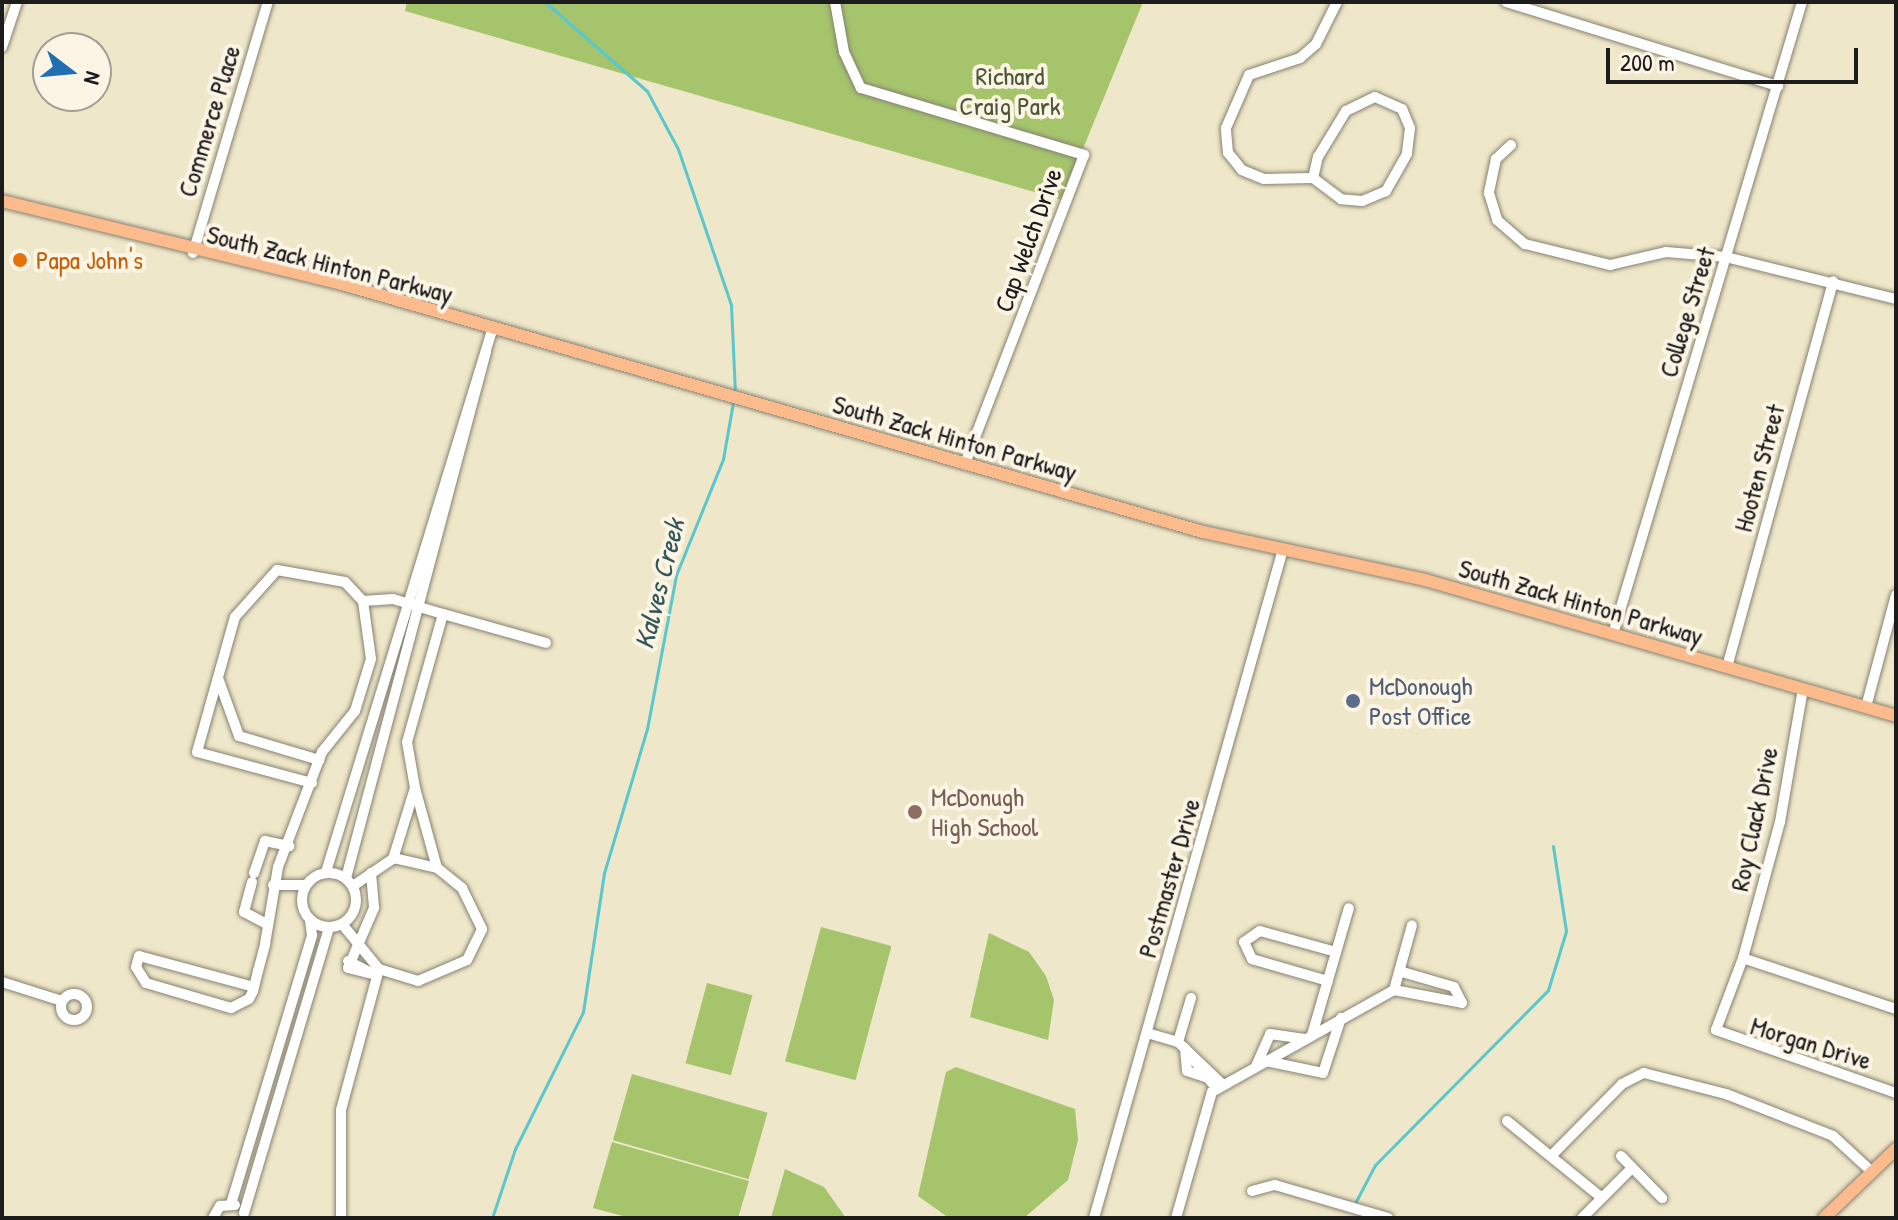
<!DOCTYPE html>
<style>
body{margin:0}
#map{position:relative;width:1898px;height:1220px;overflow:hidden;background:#efe7c9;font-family:"Patrick Hand",sans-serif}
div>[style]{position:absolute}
.green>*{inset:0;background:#a5c46c;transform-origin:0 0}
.stream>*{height:3px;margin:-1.5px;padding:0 1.5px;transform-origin:1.5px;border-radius:1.5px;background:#5ac7cd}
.roads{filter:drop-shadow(0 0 2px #868272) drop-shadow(0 0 2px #868272)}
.minor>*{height:10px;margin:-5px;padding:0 5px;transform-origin:5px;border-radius:5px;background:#fff}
.minor>.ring{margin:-5px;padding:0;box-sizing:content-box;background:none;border:10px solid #fff;border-radius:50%}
.major>*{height:12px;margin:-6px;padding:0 6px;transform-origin:6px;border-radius:6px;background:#fbbb8d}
.dots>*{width:22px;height:22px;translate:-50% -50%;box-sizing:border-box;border:4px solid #fcf5e5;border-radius:50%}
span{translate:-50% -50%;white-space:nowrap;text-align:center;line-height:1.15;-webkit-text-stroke:8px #fcf5e5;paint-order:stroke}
.park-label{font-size:26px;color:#4c5738}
.street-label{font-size:26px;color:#1c1c1c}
.food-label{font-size:26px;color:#c56008}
.left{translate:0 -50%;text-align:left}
.service-label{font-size:26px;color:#4e5e75}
.education-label{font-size:26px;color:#785e54}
.water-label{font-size:28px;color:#32585a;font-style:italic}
.frame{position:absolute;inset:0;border:4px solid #1c1c1c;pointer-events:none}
.north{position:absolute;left:32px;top:32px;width:80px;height:80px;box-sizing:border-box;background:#fcf5e5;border:2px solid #a29e95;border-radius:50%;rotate:106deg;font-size:22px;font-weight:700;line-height:32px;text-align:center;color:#1c1c1c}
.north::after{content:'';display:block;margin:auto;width:28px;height:36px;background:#1f6fb2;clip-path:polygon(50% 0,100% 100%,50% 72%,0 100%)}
.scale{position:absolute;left:1606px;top:48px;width:252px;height:36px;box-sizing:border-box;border:4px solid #1c1c1c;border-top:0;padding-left:10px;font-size:24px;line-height:28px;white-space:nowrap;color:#1c1c1c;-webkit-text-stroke:6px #fcf5e5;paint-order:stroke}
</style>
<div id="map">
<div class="green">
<i style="clip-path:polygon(407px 2px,1143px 2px,1062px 200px,405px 11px)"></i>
<i style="left:821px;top:927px;width:73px;height:139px;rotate:15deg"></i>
<i style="clip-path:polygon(989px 933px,1029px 952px,1046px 976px,1054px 1000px,1048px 1040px,970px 1017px)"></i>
<i style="left:707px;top:983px;width:47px;height:83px;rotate:15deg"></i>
<i style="clip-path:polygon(956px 1067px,1075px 1109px,1078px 1140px,1068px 1180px,1024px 1218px,949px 1218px,918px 1196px,946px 1072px)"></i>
<i style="left:632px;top:1074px;width:141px;height:69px;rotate:16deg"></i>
<i style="clip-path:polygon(612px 1142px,749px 1181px,738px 1218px,630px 1218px,593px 1208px)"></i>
<i style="clip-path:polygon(785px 1169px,824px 1187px,846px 1218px,771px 1218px)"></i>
</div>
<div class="stream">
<i style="left:545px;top:2px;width:135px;rotate:41.1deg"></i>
<i style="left:647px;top:91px;width:66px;rotate:61.9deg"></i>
<i style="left:678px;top:149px;width:165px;rotate:71.2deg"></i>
<i style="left:731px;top:305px;width:89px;rotate:87.4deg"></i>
<i style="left:1354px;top:1205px;width:45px;rotate:-62.3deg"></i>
<i style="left:1375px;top:1165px;width:246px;rotate:-45.3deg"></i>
<i style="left:1548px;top:990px;width:62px;rotate:-73deg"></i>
<i style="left:1566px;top:931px;width:86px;rotate:-98.7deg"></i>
<i style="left:492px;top:1218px;width:73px;rotate:-71.6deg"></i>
<i style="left:515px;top:1149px;width:153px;rotate:-63.6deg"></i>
<i style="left:583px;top:1012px;width:141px;rotate:-81.4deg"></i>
<i style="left:604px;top:873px;width:150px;rotate:-73.4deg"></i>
<i style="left:647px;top:729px;width:157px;rotate:-79.3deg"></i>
<i style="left:676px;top:575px;width:125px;rotate:-67.9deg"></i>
<i style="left:723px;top:459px;width:58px;rotate:-80deg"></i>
</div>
<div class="roads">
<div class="minor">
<i style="left:835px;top:2px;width:51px;rotate:79.8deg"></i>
<i style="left:844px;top:52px;width:40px;rotate:65deg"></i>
<i style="left:861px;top:88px;width:233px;rotate:16.7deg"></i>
<i style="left:1084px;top:155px;width:330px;rotate:111.1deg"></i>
<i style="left:1506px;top:2px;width:285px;rotate:17.2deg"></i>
<i style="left:2px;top:47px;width:47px;rotate:-71.6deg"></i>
<i style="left:1375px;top:97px;width:30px;rotate:24deg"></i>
<i style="left:1402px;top:109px;width:21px;rotate:67deg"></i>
<i style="left:1410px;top:128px;width:26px;rotate:97deg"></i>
<i style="left:1407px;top:154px;width:43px;rotate:119.6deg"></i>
<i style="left:1386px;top:191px;width:26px;rotate:157deg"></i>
<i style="left:1362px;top:201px;width:21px;rotate:-175deg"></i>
<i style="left:1341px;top:199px;width:35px;rotate:-143deg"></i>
<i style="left:1313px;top:178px;width:22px;rotate:-77deg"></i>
<i style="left:1318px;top:157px;width:54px;rotate:-58.7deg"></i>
<i style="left:1346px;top:111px;width:32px;rotate:-26deg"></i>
<i style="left:1511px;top:145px;width:21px;rotate:137deg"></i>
<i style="left:1496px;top:159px;width:35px;rotate:102deg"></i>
<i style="left:1489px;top:193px;width:28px;rotate:73deg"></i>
<i style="left:1497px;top:220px;width:37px;rotate:41deg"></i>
<i style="left:1525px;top:244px;width:88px;rotate:13.9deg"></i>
<i style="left:1610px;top:265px;width:57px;rotate:-13.1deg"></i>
<i style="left:1666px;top:252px;width:60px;rotate:4.8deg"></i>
<i style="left:1726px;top:257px;width:175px;rotate:13.9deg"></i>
<i style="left:1313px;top:178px;width:49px;rotate:178.8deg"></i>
<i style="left:1264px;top:179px;width:24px;rotate:-158deg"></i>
<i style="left:1242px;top:170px;width:22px;rotate:-129deg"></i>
<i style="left:1228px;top:153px;width:25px;rotate:-95deg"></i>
<i style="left:1226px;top:128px;width:58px;rotate:-66.5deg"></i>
<i style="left:1249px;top:75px;width:54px;rotate:-18.4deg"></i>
<i style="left:1300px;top:58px;width:21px;rotate:-41deg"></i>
<i style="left:1316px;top:44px;width:47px;rotate:-63.4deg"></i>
<i style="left:193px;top:253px;width:262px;rotate:-73.4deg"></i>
<i style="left:443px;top:614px;width:107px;rotate:15.7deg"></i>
<i style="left:1613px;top:634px;width:660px;rotate:-73.35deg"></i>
<i style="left:1727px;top:667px;width:400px;rotate:-74.6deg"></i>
<i style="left:218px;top:678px;width:62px;rotate:70.1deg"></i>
<i style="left:239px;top:736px;width:84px;rotate:16.7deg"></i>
<i style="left:1866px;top:707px;width:116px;rotate:-75deg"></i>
<i style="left:312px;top:783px;width:119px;rotate:-164.9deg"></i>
<i style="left:197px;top:752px;width:140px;rotate:-74.3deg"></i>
<i style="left:235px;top:617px;width:63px;rotate:-48.2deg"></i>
<i style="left:277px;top:570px;width:69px;rotate:10deg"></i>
<i style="left:345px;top:582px;width:26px;rotate:47deg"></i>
<i style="left:393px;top:859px;width:74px;rotate:-72.8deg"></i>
<i style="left:415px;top:788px;width:83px;rotate:74.6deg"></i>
<i style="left:326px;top:872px;width:570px;rotate:-72.96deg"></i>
<i class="ring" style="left:302px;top:873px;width:44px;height:44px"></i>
<i style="left:254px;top:873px;width:34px;rotate:-71deg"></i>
<i style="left:265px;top:841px;width:25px;rotate:12deg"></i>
<i style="left:371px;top:873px;width:35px;rotate:85deg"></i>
<i style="left:374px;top:908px;width:65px;rotate:113.4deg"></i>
<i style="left:348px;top:968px;width:30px;rotate:14deg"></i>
<i style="left:346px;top:878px;width:544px;rotate:-75.1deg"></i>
<i style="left:252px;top:882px;width:31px;rotate:105deg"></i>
<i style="left:244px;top:912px;width:26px;rotate:28deg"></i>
<i style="left:273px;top:885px;width:33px"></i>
<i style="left:342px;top:924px;width:58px;rotate:50.6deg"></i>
<i style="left:379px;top:969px;width:41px;rotate:17.1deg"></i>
<i style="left:418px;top:981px;width:53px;rotate:-23.2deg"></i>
<i style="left:467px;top:960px;width:34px;rotate:-64deg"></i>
<i style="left:482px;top:929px;width:46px;rotate:-116deg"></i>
<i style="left:462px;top:888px;width:32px;rotate:-141deg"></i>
<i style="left:437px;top:868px;width:44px;rotate:-166.9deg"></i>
<i style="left:394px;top:858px;width:50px;rotate:145.7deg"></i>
<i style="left:1743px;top:958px;width:141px;rotate:-74.8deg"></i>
<i style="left:1780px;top:822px;width:135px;rotate:-80.2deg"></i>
<i style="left:348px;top:961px;width:29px;rotate:27deg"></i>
<i style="left:1328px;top:981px;width:79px;rotate:-163.9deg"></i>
<i style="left:1252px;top:959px;width:19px;rotate:-115deg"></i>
<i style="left:1244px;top:942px;width:19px;rotate:-35deg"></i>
<i style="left:1260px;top:931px;width:79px;rotate:15.4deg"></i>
<i style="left:2px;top:982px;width:63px;rotate:17.6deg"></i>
<i style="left:254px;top:987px;width:119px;rotate:-164.9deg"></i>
<i style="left:139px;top:956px;width:11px;rotate:105deg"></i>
<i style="left:136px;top:967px;width:19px;rotate:58deg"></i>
<i style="left:146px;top:983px;width:89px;rotate:16.4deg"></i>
<i style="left:231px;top:1008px;width:20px;rotate:-27deg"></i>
<i style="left:249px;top:999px;width:9px;rotate:-63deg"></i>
<i style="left:253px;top:991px;width:21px;rotate:-76deg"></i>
<i style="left:258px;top:971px;width:28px;rotate:-75deg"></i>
<i style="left:265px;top:944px;width:78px;rotate:-80.4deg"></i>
<i style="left:278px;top:867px;width:123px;rotate:-69.1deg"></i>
<i style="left:322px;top:752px;width:53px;rotate:-51.2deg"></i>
<i style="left:355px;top:711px;width:54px;rotate:-72.9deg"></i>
<i style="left:371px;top:659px;width:59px;rotate:-97.9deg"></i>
<i style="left:363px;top:601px;width:30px;rotate:-4deg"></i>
<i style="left:393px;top:599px;width:52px;rotate:16.7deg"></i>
<i style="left:443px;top:614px;width:133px;rotate:105.7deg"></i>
<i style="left:407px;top:742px;width:47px;rotate:80.1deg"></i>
<i style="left:1394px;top:990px;width:69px;rotate:10.8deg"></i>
<i style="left:1462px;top:1003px;width:18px;rotate:-117deg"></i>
<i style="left:1454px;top:987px;width:57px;rotate:-163.8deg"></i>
<i class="ring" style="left:61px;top:994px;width:16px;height:16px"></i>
<i style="left:1896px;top:1009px;width:161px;rotate:-161.6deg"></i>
<i style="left:1743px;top:958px;width:77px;rotate:110.6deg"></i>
<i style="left:1716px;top:1030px;width:191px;rotate:19.3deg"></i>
<i style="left:1147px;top:1033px;width:32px;rotate:16deg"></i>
<i style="left:1178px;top:1042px;width:61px;rotate:43.7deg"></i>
<i style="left:1312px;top:1035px;width:132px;rotate:-73.8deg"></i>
<i style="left:1178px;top:1042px;width:46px;rotate:-73.5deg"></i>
<i style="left:1185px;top:1048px;width:23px;rotate:85deg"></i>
<i style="left:1187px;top:1071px;width:20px;rotate:18deg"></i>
<i style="left:1186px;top:1050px;width:48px;rotate:51.7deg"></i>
<i style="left:1266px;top:1061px;width:58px;rotate:11.9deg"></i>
<i style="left:1323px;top:1073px;width:58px;rotate:-71.9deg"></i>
<i style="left:1256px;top:1066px;width:35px;rotate:-66deg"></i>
<i style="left:1270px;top:1034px;width:35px;rotate:8deg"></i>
<i style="left:1507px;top:1121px;width:122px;rotate:39deg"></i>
<i style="left:1554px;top:1153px;width:97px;rotate:-45.4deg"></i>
<i style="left:1622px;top:1084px;width:25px;rotate:-27deg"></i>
<i style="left:1644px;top:1073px;width:85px;rotate:14.4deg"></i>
<i style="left:1726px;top:1094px;width:115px;rotate:21.4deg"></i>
<i style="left:1833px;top:1136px;width:53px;rotate:42.7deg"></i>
<i style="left:1621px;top:1156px;width:59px;rotate:45.7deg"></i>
<i style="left:1252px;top:1191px;width:24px;rotate:-15deg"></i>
<i style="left:1275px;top:1185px;width:118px;rotate:16.3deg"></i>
<i style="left:231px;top:1204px;width:281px;rotate:-73.2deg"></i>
<i style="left:312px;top:935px;width:15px;rotate:-98deg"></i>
<i style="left:244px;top:1213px;width:298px;rotate:-73.4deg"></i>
<i style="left:213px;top:1218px;width:14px;rotate:-60deg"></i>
<i style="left:220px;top:1206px;width:15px;rotate:-4deg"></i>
<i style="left:341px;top:1218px;width:108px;rotate:-90deg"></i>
<i style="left:341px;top:1110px;width:146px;rotate:-74.9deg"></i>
<i style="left:1094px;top:1218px;width:695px;rotate:-74.22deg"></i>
<i style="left:1176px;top:1218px;width:131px;rotate:-74.1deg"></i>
<i style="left:1212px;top:1092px;width:209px;rotate:-29.3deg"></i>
<i style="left:1394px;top:990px;width:67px;rotate:-74.5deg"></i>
<i style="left:1582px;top:1218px;width:71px;rotate:-45deg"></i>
</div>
<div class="major">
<i style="left:2px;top:201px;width:350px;rotate:13.7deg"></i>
<i style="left:342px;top:284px;width:896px;rotate:16.07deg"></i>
<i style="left:1203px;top:532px;width:227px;rotate:12.2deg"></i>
<i style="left:1425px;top:580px;width:490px;rotate:16.1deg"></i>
<i style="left:1824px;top:1218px;width:100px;rotate:-43.8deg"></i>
</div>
</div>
<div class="dots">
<i style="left:20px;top:260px;background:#e8710a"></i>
<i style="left:1353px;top:701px;background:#5c6f8a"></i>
<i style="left:915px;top:812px;background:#8d6e63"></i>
</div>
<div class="park-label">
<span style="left:1010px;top:91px">Richard<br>Craig Park</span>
</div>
<div class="street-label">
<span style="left:209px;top:121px;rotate:-73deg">Commerce Place</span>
<span style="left:1028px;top:240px;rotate:-70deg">Cap Welch Drive</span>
<span style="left:330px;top:264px;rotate:14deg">South Zack Hinton Parkway</span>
<span style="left:1687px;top:312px;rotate:-73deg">College Street</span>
<span style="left:955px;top:438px;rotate:16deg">South Zack Hinton Parkway</span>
<span style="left:1759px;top:468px;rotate:-75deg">Hooten Street</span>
<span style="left:1581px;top:602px;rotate:16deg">South Zack Hinton Parkway</span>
<span style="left:1754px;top:819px;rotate:-78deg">Roy Clack Drive</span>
<span style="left:1169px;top:878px;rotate:-74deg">Postmaster Drive</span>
<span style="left:1811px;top:1043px;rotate:17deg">Morgan Drive</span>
</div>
<div class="food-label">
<span class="left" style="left:36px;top:260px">Papa John's</span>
</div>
<div class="service-label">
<span class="left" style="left:1369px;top:701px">McDonough<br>Post Office</span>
</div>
<div class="education-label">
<span class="left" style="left:931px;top:812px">McDonugh<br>High School</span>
</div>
<div class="water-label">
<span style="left:659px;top:584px;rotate:-76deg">Kalves Creek</span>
</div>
<div class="frame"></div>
<div class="north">N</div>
<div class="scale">200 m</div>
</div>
